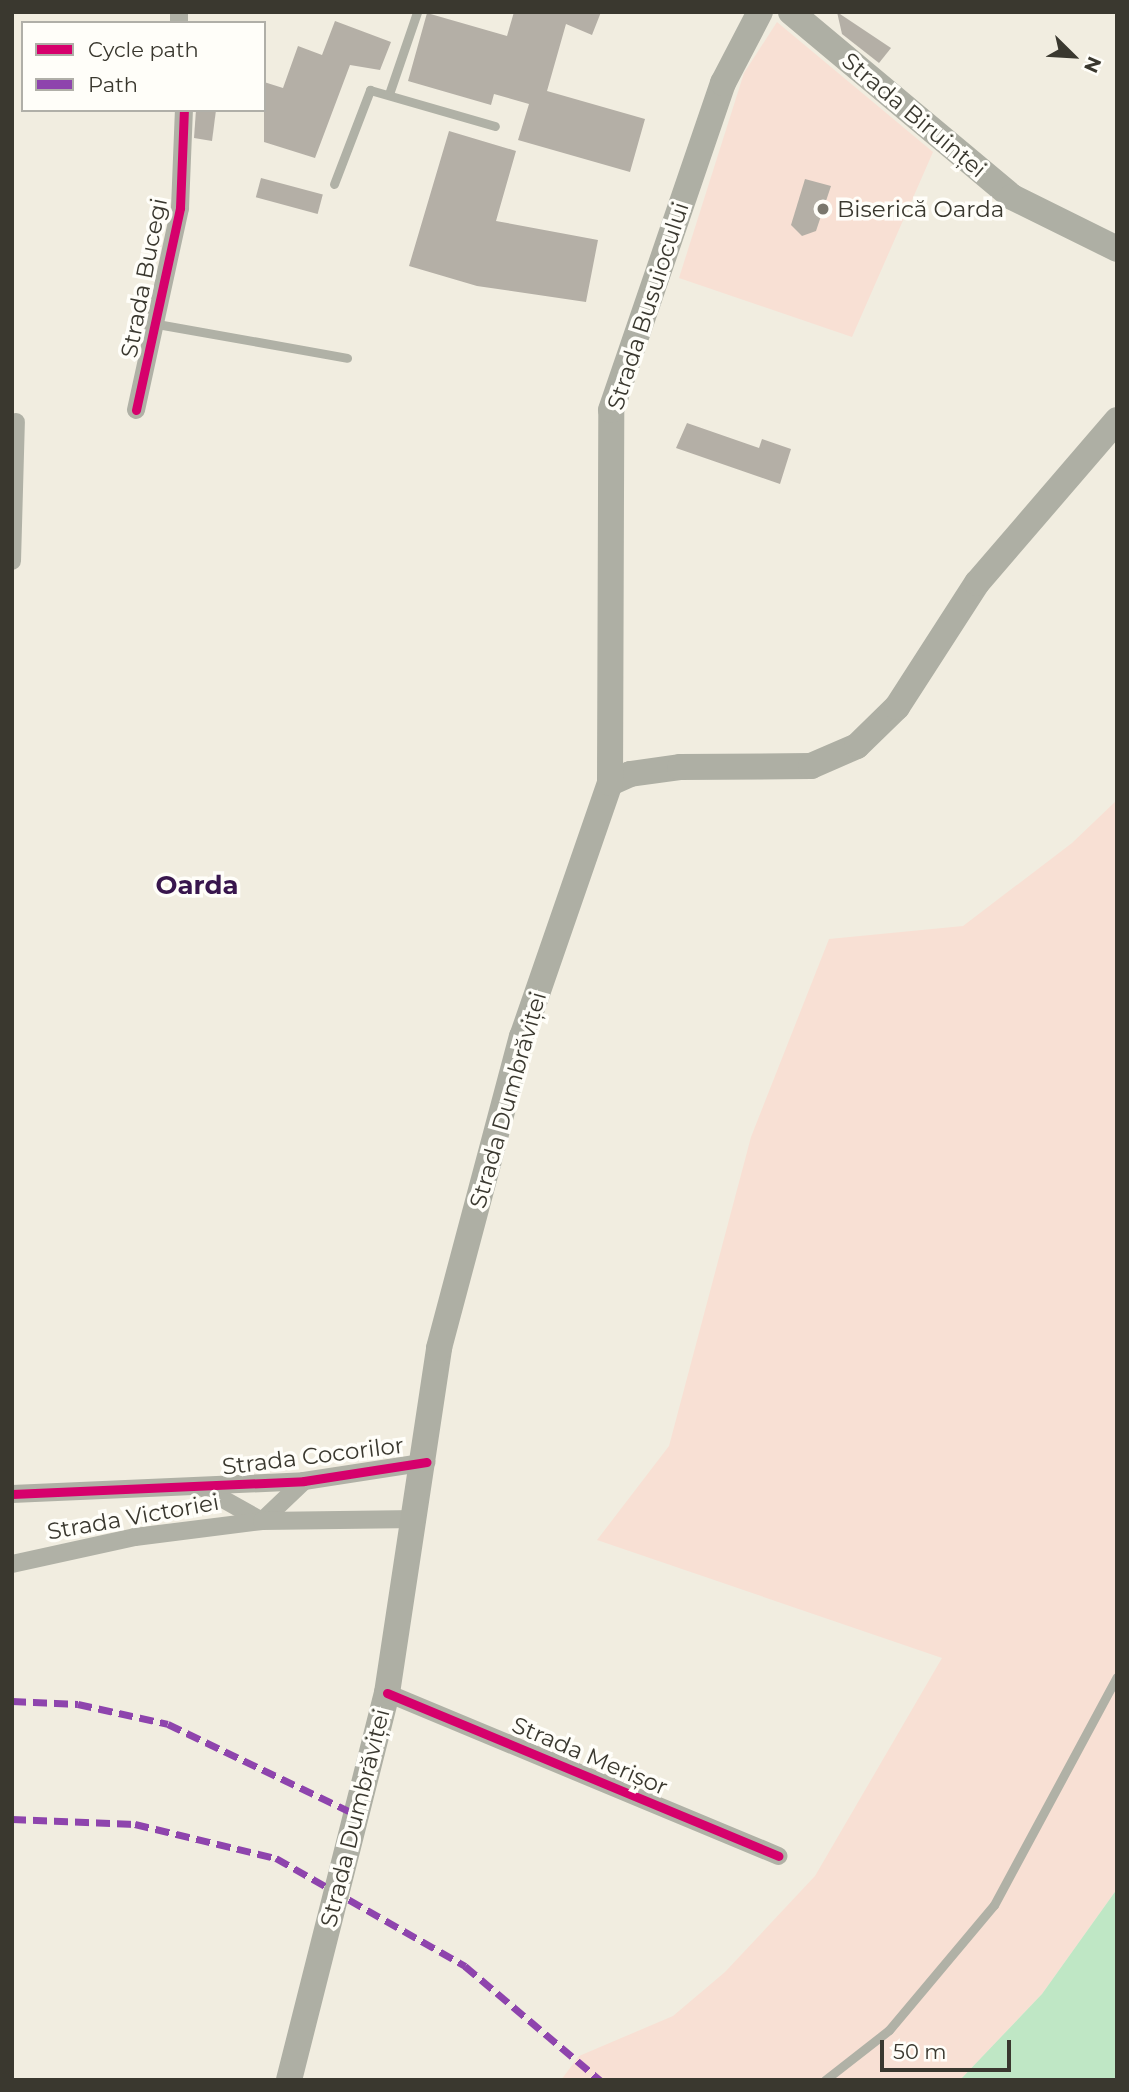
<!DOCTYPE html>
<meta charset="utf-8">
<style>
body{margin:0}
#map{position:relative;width:1129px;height:2092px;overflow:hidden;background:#f1ede0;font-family:Montserrat,sans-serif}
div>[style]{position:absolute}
.green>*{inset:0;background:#f8e0d4}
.water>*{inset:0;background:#bfe7c5}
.building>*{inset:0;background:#b4afa6;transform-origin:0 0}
.lane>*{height:9px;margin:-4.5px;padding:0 4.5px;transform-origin:4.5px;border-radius:4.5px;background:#b0b1a6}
.street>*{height:18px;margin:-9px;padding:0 9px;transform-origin:9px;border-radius:9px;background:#b0b1a6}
.secondary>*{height:26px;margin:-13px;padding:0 13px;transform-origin:13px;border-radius:13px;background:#aeafa4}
.quiet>*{height:7px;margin-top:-3.5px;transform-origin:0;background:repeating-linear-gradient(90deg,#8e44ad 0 14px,transparent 0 21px)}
.cycleway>*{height:9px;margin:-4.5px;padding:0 4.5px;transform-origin:4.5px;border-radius:4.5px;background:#d6006c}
.dots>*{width:19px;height:19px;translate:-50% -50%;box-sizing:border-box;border:4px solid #fffef9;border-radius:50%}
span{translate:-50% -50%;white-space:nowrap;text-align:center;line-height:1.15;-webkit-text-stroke:7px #fffef9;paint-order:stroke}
.street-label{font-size:23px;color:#3a382f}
.poi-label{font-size:23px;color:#3a382f}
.left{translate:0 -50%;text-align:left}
.quarter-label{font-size:26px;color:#38164d;font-weight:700}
.frame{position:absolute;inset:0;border:14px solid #3a382f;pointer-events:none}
.legend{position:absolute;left:21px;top:21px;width:245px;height:91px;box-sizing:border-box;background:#fffef9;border:2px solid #b0afa8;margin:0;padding:9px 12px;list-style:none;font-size:21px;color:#3a382f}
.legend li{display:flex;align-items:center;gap:14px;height:35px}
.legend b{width:35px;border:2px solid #b0afa8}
.north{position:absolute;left:1038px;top:21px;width:70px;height:70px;-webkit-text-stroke:5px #fffef9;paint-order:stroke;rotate:114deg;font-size:19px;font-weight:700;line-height:28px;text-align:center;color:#3a382f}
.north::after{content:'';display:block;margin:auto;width:24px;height:32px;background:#3a382f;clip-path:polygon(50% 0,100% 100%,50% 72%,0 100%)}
.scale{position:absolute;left:880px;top:2040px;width:131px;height:32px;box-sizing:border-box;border:4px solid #3a382f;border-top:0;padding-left:9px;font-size:21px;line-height:24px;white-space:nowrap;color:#3a382f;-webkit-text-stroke:5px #fffef9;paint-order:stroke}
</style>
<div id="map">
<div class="green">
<i style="clip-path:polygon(777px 22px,933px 152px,852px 337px,679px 278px,744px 73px)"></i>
<i style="clip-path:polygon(1117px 800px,1117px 1889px,1042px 1994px,960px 2080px,561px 2080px,579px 2056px,673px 2016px,725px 1972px,815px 1876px,942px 1658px,597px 1540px,669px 1446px,751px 1137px,829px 939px,963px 926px,1072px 843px)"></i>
</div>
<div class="water">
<i style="clip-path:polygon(1117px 1889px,1117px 2080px,960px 2080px,1042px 1994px)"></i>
</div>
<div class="building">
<i style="clip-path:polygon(514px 12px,601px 12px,592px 35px,566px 24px,547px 91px,645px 119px,630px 172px,518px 140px,529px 104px,494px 94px,491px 105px,408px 81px,427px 13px,507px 36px)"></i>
<i style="clip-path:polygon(837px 12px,891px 48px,879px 63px,842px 34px)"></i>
<i style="clip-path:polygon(335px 21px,391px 42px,380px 70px,350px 65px,315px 158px,264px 142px,264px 82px,283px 88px,298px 46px,322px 55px)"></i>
<i style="clip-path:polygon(196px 110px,216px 110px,212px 141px,194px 138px)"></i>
<i style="clip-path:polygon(449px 131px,516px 151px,496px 221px,598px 240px,586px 302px,477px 286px,409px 266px)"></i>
<i style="left:261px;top:178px;width:64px;height:20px;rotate:15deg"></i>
<i style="clip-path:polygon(805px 179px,831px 186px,816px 231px,802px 236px,791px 225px)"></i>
<i style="clip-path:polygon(687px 423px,759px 448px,762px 439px,791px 449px,780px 484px,676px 448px)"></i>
</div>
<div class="lane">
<i style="left:389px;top:94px;width:87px;rotate:-71.1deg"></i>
<i style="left:334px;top:184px;width:101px;rotate:-69deg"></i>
<i style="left:370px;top:90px;width:130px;rotate:16.1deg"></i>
<i style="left:157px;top:324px;width:193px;rotate:10.1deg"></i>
<i style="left:825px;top:2080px;width:81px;rotate:-38deg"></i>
<i style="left:889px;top:2030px;width:163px;rotate:-50deg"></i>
<i style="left:994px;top:1905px;width:259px;rotate:-61.7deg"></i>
</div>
<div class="street">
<i style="left:179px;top:12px;width:11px;rotate:90deg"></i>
<i style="left:136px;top:410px;width:207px;rotate:-77.7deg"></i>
<i style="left:180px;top:208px;width:98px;rotate:-87.7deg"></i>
<i style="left:12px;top:561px;width:139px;rotate:-88.4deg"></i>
<i style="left:205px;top:1489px;width:65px;rotate:29.3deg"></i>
<i style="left:12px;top:1494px;width:292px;rotate:-2.5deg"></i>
<i style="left:304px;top:1481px;width:124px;rotate:-8.8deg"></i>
<i style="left:262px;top:1521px;width:58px;rotate:-43.6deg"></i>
<i style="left:12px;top:1564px;width:126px;rotate:-12.4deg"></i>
<i style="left:135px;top:1537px;width:128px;rotate:-7.2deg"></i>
<i style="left:262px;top:1521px;width:155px;rotate:-0.7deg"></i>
<i style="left:387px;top:1693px;width:424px;rotate:22.6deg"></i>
</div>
<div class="secondary">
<i style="left:791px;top:12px;width:288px;rotate:39.9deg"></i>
<i style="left:1012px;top:197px;width:117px;rotate:26.3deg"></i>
<i style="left:610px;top:783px;width:22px;rotate:-24deg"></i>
<i style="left:630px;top:774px;width:50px;rotate:-8deg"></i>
<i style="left:680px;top:767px;width:131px;rotate:-0.4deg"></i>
<i style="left:811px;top:766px;width:50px;rotate:-23.5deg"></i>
<i style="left:857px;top:746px;width:56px;rotate:-44.3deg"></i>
<i style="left:897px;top:707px;width:148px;rotate:-57.2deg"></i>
<i style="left:977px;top:583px;width:215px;rotate:-49.3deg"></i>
<i style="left:289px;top:2080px;width:399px;rotate:-75.8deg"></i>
<i style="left:387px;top:1693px;width:349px;rotate:-81.4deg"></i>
<i style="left:439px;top:1348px;width:322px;rotate:-75.1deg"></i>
<i style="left:522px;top:1037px;width:269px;rotate:-70.9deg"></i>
<i style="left:610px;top:783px;width:373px;rotate:-89.8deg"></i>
<i style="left:611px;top:410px;width:346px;rotate:-71.1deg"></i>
<i style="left:723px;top:83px;width:80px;rotate:-62.5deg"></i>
</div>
<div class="quiet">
<i style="left:12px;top:1701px;width:66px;rotate:2.6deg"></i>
<i style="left:78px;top:1704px;width:92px;rotate:12.5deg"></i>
<i style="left:168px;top:1724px;width:205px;rotate:25.7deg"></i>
<i style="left:12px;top:1819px;width:123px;rotate:2.3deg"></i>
<i style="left:135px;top:1824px;width:145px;rotate:13.6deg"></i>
<i style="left:276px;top:1858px;width:218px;rotate:29.7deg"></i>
<i style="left:465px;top:1966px;width:177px;rotate:40.2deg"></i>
</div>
<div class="cycleway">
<i style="left:136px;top:410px;width:207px;rotate:-77.7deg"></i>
<i style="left:180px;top:208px;width:98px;rotate:-87.7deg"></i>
<i style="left:12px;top:1494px;width:292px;rotate:-2.5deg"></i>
<i style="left:304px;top:1481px;width:124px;rotate:-8.8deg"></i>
<i style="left:387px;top:1693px;width:424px;rotate:22.6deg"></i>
</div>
<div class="dots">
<i style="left:823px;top:209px;background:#7a776d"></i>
</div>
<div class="street-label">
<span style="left:914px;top:115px;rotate:40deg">Strada Biruinței</span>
<span style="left:144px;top:278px;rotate:-79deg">Strada Bucegi</span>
<span style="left:648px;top:306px;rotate:-72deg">Strada Busuiocului</span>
<span style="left:508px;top:1100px;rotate:-74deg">Strada Dumbrăviței</span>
<span style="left:313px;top:1456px;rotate:-7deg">Strada Cocorilor</span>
<span style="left:133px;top:1517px;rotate:-10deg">Strada Victoriei</span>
<span style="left:590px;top:1756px;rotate:23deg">Strada Merișor</span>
<span style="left:355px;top:1818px;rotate:-76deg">Strada Dumbrăviței</span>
</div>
<div class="poi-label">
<span class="left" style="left:837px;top:209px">Biserică Oarda</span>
</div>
<div class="quarter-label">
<span style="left:197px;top:886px">Oarda</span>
</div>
<div class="frame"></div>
<ul class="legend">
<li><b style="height:9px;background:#d6006c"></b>Cycle path</li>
<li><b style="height:9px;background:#8e44ad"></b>Path</li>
</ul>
<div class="north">N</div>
<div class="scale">50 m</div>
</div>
